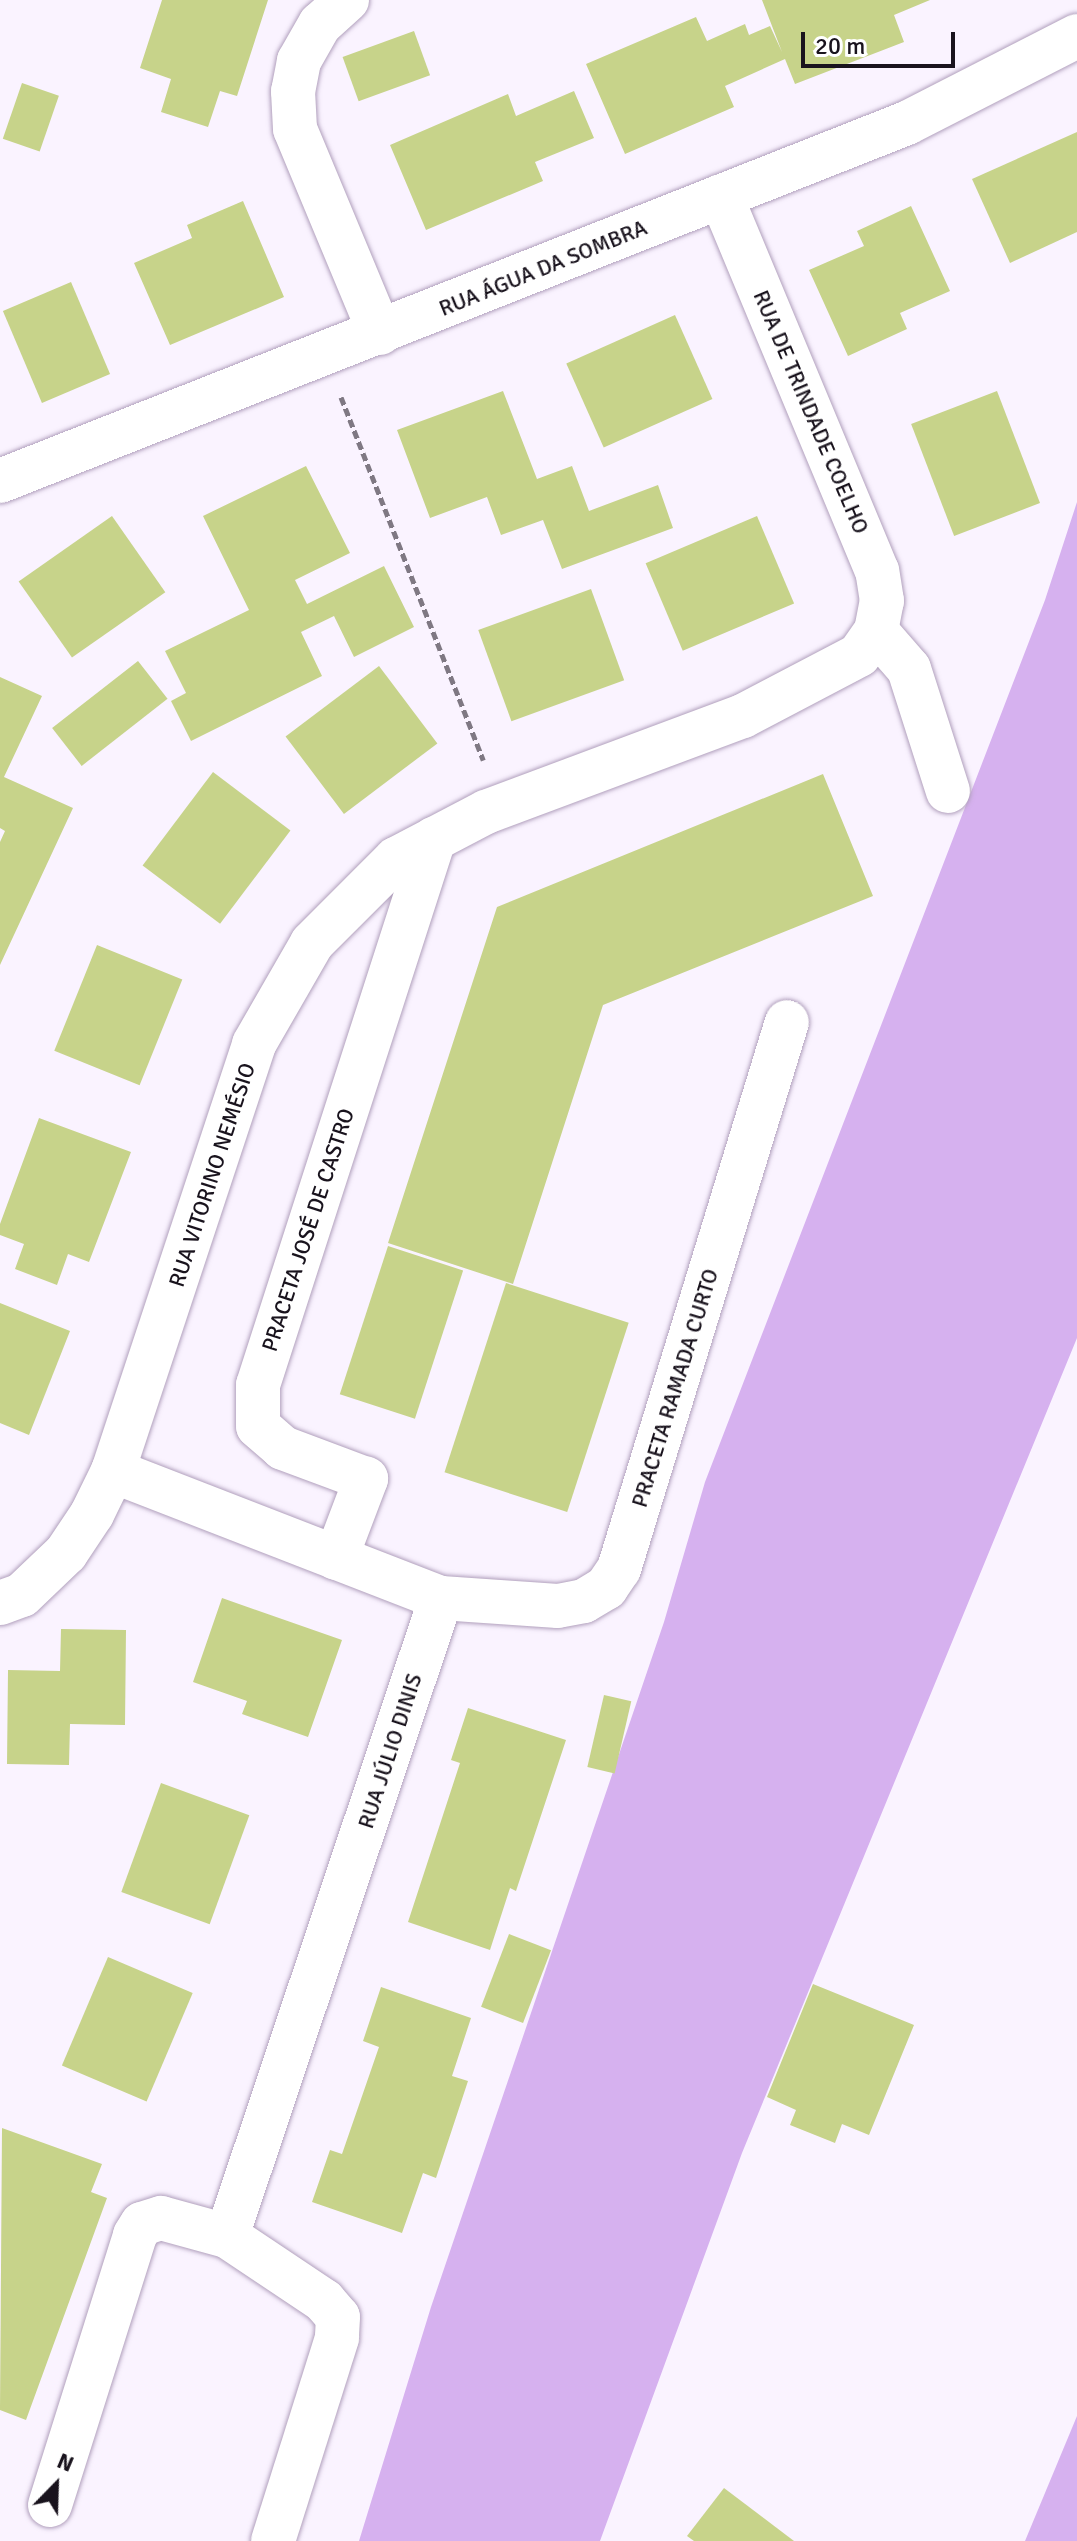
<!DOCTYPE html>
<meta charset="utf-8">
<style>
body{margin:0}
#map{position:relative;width:1077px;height:2541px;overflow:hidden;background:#faf3ff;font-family:Signika,sans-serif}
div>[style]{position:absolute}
.forest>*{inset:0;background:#d6b1ef}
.building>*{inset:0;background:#c7d38a;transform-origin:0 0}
.path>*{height:5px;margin-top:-2.5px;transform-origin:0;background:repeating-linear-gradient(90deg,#7f7883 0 8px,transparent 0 12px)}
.roads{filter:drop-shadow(0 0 2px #b1a0bd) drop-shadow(0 0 2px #b1a0bd)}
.minor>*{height:44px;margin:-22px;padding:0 22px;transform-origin:22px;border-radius:22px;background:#fff}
span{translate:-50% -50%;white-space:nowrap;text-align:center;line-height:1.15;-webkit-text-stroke:6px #fff;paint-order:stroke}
.street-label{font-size:22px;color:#19131d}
.north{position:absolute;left:16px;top:2445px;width:80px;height:80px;-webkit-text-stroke:6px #fff;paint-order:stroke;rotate:23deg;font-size:22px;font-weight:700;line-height:32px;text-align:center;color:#19131d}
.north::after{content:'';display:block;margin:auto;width:28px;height:36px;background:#19131d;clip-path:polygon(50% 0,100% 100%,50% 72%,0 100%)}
.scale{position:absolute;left:801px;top:32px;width:154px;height:36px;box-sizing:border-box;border:4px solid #19131d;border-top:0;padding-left:10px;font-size:24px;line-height:28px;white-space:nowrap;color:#19131d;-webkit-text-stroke:6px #fff;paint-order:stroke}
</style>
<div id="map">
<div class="forest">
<i style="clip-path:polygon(1077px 502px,1077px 1338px,742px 2153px,600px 2541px,359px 2541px,431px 2307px,664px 1622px,705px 1482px,1045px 600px)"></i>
<i style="clip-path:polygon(1077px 2416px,1077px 2541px,1025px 2541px)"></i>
</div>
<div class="building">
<i style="clip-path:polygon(162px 0,268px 0,237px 96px,220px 91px,208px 127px,161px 112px,171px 79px,140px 68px)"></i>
<i style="clip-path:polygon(762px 0,930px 0,894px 15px,904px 42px,795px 84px,785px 59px,725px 86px,734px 107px,625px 154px,586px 64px,696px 17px,707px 41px,745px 24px,749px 35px,770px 26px,782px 52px)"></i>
<i style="left:414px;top:31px;width:47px;height:76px;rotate:70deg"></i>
<i style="left:22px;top:83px;width:39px;height:59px;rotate:19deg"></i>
<i style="clip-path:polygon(574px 91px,594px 138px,535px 162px,543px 181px,426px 230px,390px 145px,508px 94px,516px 116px)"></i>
<i style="clip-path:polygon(1077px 132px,1077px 232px,1010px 263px,972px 179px)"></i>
<i style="clip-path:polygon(243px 201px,284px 297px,170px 345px,134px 263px,192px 238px,187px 225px)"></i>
<i style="clip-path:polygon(911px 206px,950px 291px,900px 313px,907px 329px,848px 356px,809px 270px,864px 246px,857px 231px)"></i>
<i style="left:71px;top:282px;width:100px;height:74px;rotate:67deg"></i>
<i style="left:675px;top:315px;width:92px;height:119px;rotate:66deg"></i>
<i style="clip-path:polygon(503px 391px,537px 479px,572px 466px,589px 511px,658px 485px,673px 528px,562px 569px,543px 520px,501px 535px,487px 497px,430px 518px,397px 430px)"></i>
<i style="left:997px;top:391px;width:120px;height:92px;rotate:69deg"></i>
<i style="clip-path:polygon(306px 466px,350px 553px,295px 580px,307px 604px,384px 566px,414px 627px,354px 657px,334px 616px,301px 632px,322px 676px,191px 741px,171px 701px,186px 693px,165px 651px,249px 610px,203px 516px)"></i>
<i style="left:112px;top:516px;width:93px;height:114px;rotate:55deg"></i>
<i style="left:757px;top:516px;width:95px;height:121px;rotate:67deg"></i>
<i style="left:591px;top:589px;width:97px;height:120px;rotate:70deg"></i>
<i style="left:138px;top:661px;width:48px;height:109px;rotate:52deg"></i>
<i style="left:379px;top:666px;width:97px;height:117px;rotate:53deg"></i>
<i style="clip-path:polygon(0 677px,42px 696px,4px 777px,73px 808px,0 965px,0 842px,5px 831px,0 828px)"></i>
<i style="left:213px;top:772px;width:97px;height:117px;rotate:37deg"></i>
<i style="clip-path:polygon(823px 774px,873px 896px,603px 1005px,513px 1284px,388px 1243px,497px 907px)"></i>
<i style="left:97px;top:945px;width:92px;height:114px;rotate:22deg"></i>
<i style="clip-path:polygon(39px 1118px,131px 1152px,89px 1262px,68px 1254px,57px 1285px,15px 1269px,24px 1244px,0 1235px,0 1224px)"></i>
<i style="left:388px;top:1246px;width:79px;height:156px;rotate:18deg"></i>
<i style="left:506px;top:1283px;width:129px;height:199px;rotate:18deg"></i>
<i style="clip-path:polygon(0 1303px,70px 1331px,29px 1435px,0 1423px)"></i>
<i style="clip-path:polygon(222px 1598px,342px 1640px,308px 1737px,242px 1714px,247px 1701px,193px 1682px)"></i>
<i style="clip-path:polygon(61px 1629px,126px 1630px,125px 1725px,70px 1724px,69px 1765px,7px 1764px,8px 1670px,60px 1671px)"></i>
<i style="left:604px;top:1695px;width:28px;height:74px;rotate:13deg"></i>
<i style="clip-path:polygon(468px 1708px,566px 1740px,516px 1891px,510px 1888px,490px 1950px,408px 1922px,460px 1763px,451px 1760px)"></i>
<i style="left:161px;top:1783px;width:94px;height:116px;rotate:20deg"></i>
<i style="left:509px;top:1934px;width:45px;height:78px;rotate:21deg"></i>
<i style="left:108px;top:1957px;width:92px;height:118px;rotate:23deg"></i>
<i style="clip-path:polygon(813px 1984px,914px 2025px,869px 2135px,842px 2124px,835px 2143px,790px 2125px,796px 2110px,767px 2097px)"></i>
<i style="clip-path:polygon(381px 1987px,471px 2018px,452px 2076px,468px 2081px,436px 2178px,423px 2173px,402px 2233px,312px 2202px,330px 2150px,342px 2154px,379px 2047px,363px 2041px)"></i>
<i style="clip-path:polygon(2px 2128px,102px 2164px,91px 2192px,107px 2198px,26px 2420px,0 2410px)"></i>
<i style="clip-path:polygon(724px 2488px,794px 2541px,694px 2541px,687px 2536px)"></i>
</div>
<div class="path">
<i style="left:341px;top:397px;width:390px;rotate:68.6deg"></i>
</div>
<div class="roads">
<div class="minor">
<i style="left:347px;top:0;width:36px;rotate:138deg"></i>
<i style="left:320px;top:24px;width:43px;rotate:119.6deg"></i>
<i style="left:299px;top:61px;width:31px;rotate:101deg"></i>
<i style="left:293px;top:91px;width:38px;rotate:87deg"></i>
<i style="left:295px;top:129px;width:221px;rotate:67.4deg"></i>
<i style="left:0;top:481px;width:975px;rotate:-21.54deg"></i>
<i style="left:907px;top:123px;width:191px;rotate:-27.1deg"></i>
<i style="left:876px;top:631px;width:50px;rotate:49deg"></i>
<i style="left:909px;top:669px;width:128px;rotate:72.3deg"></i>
<i style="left:113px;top:1471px;width:352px;rotate:21.2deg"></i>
<i style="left:441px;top:1598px;width:673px;rotate:108.54deg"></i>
<i style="left:336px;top:1558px;width:85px;rotate:-69.2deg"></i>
<i style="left:366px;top:1479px;width:89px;rotate:-159.5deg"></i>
<i style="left:283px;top:1448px;width:33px;rotate:-139deg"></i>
<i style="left:258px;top:1426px;width:41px;rotate:-90deg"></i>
<i style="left:258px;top:1385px;width:574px;rotate:-72.13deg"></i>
<i style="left:441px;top:1598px;width:117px;rotate:3.9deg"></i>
<i style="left:558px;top:1606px;width:26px;rotate:-11deg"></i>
<i style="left:584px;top:1601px;width:26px;rotate:-31deg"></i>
<i style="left:606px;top:1588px;width:23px;rotate:-56deg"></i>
<i style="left:619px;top:1569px;width:572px;rotate:-72.93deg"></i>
<i style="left:0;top:1603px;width:23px;rotate:-20deg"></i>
<i style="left:22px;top:1595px;width:61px;rotate:-43.7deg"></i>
<i style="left:66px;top:1553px;width:47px;rotate:-56.3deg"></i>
<i style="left:92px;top:1514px;width:48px;rotate:-64deg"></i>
<i style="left:113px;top:1471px;width:450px;rotate:-71.7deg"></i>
<i style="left:254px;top:1044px;width:116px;rotate:-60.1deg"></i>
<i style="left:312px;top:943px;width:119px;rotate:-45deg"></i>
<i style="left:396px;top:859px;width:102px;rotate:-27.6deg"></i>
<i style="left:486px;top:812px;width:274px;rotate:-20.5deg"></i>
<i style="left:743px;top:716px;width:131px;rotate:-27.7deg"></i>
<i style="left:859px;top:655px;width:29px;rotate:-55deg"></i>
<i style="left:876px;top:631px;width:31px;rotate:-79deg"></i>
<i style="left:882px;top:601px;width:30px;rotate:-99deg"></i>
<i style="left:877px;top:571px;width:406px;rotate:-112.6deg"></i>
<i style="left:50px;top:2505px;width:283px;rotate:-72.5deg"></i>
<i style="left:135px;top:2235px;width:13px;rotate:-58deg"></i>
<i style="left:142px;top:2224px;width:20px;rotate:-18deg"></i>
<i style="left:161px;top:2218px;width:68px;rotate:15.3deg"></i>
<i style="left:227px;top:2236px;width:117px;rotate:33.8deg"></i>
<i style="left:324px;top:2301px;width:21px;rotate:49deg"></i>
<i style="left:338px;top:2317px;width:21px;rotate:93deg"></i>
<i style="left:337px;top:2338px;width:213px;rotate:107.5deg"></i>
</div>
</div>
<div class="street-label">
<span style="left:543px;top:268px;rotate:-22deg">RUA ÁGUA DA SOMBRA</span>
<span style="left:811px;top:412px;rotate:67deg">RUA DE TRINDADE COELHO</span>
<span style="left:212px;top:1175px;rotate:-72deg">RUA VITORINO NEMÉSIO</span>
<span style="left:308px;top:1230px;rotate:-72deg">PRACETA JOSÉ DE CASTRO</span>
<span style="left:675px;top:1388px;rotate:-73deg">PRACETA RAMADA CURTO</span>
<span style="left:390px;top:1751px;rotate:-72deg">RUA JÚLIO DINIS</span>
</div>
<div class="north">N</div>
<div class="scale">20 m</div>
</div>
